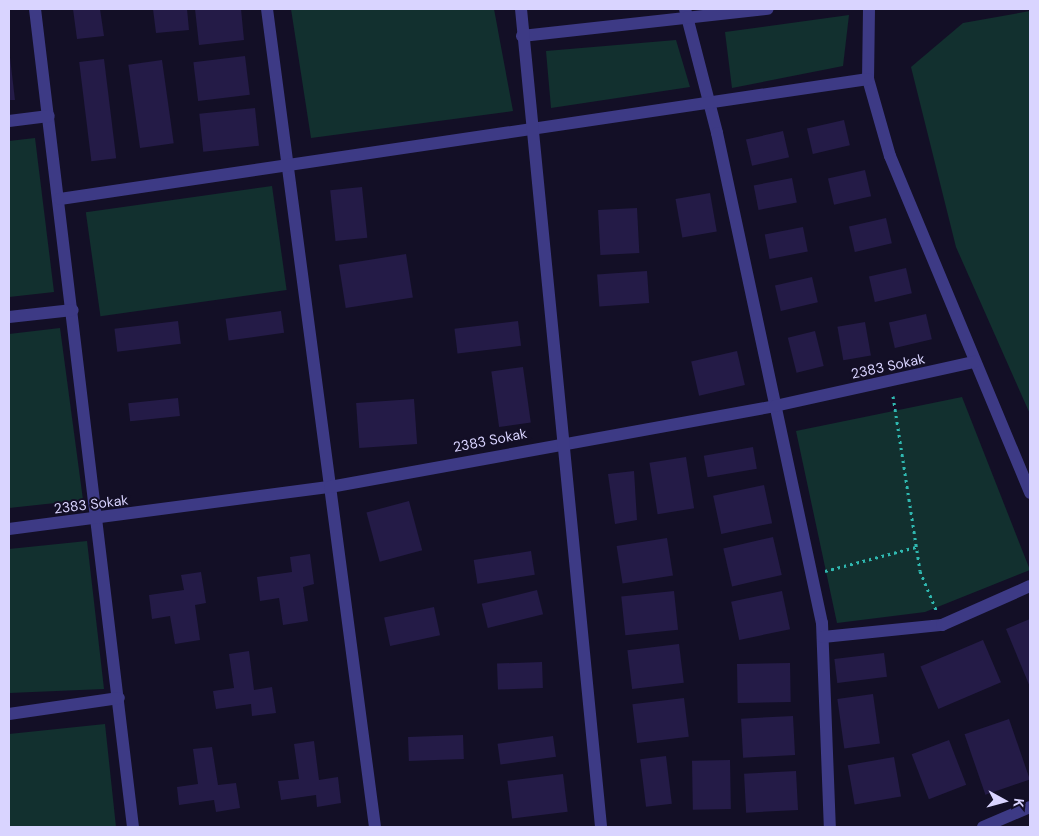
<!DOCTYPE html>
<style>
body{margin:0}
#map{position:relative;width:1039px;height:836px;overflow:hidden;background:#130f26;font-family:"DM Sans",sans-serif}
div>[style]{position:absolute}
.green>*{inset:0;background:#12302f;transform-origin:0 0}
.building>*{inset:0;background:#241b47;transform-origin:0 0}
.path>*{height:3px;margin-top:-1.5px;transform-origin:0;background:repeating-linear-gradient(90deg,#2fb8b0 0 2.5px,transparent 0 6.5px)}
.minor>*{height:12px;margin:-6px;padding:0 6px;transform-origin:6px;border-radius:6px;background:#3d3a85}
.tertiary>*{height:12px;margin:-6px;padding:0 6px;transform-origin:6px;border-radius:6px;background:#3d3a85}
span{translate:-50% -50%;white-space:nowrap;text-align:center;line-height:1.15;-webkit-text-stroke:4px #130f26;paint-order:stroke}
.street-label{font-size:14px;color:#d9d4ff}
.frame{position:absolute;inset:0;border:10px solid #d9d4ff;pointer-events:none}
.north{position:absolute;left:979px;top:776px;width:50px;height:50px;-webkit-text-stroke:4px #130f26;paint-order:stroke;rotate:97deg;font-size:14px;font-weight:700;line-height:20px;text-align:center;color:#d9d4ff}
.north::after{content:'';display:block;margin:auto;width:18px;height:22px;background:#d9d4ff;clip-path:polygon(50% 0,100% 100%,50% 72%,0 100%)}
</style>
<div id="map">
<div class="green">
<i style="clip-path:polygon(291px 9px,494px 9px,513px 111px,311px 138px)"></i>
<i style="clip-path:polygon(1030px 11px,1030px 414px,956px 247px,911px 67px,963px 23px)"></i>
<i style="clip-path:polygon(849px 15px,843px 66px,732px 88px,725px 32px)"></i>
<i style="clip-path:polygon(676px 40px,690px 87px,551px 108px,546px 51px)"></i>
<i style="clip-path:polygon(35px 138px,54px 292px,9px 297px,9px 141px)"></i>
<i style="left:272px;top:186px;width:105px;height:188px;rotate:82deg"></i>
<i style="clip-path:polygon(60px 328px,83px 500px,9px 508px,9px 334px)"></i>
<i style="clip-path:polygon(962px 397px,1030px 570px,925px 612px,837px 623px,796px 431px)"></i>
<i style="clip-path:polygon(87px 541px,104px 689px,9px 693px,9px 549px)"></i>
<i style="clip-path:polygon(105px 724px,116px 827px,9px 827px,9px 734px)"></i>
</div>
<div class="building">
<i style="clip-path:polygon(73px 9px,100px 9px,104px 36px,77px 39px)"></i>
<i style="clip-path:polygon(153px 9px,187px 9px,189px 30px,156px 33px)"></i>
<i style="clip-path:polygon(195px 9px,241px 9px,244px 40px,199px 45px)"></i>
<i style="clip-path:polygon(9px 49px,15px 100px,9px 100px)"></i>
<i style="left:245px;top:56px;width:39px;height:52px;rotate:83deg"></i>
<i style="left:104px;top:59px;width:100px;height:25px;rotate:83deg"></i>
<i style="left:162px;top:60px;width:84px;height:34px;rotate:82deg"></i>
<i style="left:255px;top:108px;width:38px;height:56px;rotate:84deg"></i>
<i style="left:844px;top:120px;width:26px;height:38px;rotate:77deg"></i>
<i style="left:783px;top:131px;width:27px;height:38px;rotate:77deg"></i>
<i style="left:865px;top:170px;width:27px;height:38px;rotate:77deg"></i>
<i style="left:792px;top:178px;width:25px;height:39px;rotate:79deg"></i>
<i style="left:362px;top:187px;width:51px;height:32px;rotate:84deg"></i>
<i style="left:710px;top:193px;width:39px;height:35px;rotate:80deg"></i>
<i style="left:637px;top:208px;width:45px;height:39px;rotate:87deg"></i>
<i style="left:886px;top:218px;width:26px;height:38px;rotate:77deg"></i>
<i style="left:803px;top:227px;width:25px;height:39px;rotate:79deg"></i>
<i style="left:406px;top:254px;width:44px;height:68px;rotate:81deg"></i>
<i style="left:906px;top:268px;width:26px;height:38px;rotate:77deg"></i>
<i style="left:647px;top:271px;width:32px;height:50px;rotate:86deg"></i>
<i style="left:812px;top:277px;width:26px;height:38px;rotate:77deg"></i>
<i style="left:281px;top:311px;width:22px;height:56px;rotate:82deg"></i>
<i style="left:926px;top:314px;width:26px;height:38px;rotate:77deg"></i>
<i style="left:178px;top:321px;width:23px;height:64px;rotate:83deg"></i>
<i style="left:518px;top:321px;width:25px;height:64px;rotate:83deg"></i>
<i style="left:865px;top:322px;width:34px;height:28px;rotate:80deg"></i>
<i style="left:815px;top:331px;width:36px;height:28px;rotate:76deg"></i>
<i style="left:737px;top:351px;width:35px;height:47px;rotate:77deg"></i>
<i style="left:523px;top:367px;width:56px;height:32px;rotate:82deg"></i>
<i style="left:178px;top:398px;width:18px;height:50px;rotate:84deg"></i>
<i style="left:414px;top:399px;width:45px;height:58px;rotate:86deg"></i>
<i style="left:753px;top:447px;width:22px;height:50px;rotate:80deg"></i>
<i style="left:686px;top:457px;width:52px;height:37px;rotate:81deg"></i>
<i style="clip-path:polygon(634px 471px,637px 520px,615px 524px,608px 474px)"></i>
<i style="left:764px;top:485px;width:39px;height:52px;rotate:78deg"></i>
<i style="left:409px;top:501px;width:51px;height:44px;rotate:75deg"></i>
<i style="left:773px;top:537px;width:39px;height:51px;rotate:77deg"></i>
<i style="left:667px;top:538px;width:38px;height:51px;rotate:81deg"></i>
<i style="left:531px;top:551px;width:24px;height:58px;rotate:81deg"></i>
<i style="clip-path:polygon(310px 554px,314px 584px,303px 587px,308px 621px,283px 625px,279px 598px,260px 601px,257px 577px,292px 572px,290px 557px)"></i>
<i style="clip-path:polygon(201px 572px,206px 603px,195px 605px,200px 640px,175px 644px,170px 616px,152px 619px,149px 595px,184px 590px,181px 575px)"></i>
<i style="left:537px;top:590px;width:25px;height:57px;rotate:76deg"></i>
<i style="left:674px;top:591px;width:39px;height:53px;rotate:84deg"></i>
<i style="left:782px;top:591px;width:39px;height:52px;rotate:78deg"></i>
<i style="left:434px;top:607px;width:29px;height:51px;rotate:78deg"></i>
<i style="clip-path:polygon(1030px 619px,1030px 687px,1006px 629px)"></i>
<i style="left:983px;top:640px;width:46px;height:68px;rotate:67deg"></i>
<i style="left:679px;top:644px;width:39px;height:52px;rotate:83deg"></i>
<i style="clip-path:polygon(249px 651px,254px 690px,272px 687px,276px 713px,252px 716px,251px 704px,216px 709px,213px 691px,234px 688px,229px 654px)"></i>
<i style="left:884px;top:653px;width:24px;height:50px;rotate:83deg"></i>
<i style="left:542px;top:662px;width:26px;height:45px;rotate:88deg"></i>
<i style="left:790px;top:663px;width:39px;height:53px;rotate:89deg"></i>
<i style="left:873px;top:694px;width:50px;height:36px;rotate:82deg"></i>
<i style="left:684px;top:698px;width:39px;height:52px;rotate:83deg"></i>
<i style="left:793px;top:716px;width:39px;height:52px;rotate:87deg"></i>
<i style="left:1009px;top:719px;width:64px;height:47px;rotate:71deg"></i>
<i style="left:463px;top:735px;width:24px;height:55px;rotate:88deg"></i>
<i style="left:553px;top:736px;width:21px;height:56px;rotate:82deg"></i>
<i style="left:949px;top:740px;width:48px;height:40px;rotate:69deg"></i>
<i style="clip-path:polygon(314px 741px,319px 780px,338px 777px,341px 803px,317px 807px,316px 795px,281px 800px,278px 781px,299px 779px,294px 744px)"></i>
<i style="clip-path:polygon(212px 747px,218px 785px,236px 783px,240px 808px,216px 812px,214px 800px,179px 805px,177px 787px,198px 784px,193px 749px)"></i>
<i style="left:666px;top:756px;width:48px;height:26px;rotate:83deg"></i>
<i style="left:894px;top:757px;width:40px;height:47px;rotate:80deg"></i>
<i style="left:730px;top:760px;width:49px;height:38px;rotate:89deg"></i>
<i style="left:796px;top:771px;width:39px;height:52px;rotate:87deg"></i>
<i style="left:563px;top:774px;width:38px;height:56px;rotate:83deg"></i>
</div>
<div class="path">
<i style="left:893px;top:396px;width:177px;rotate:81.2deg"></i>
<i style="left:920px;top:571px;width:44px;rotate:67.5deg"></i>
<i style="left:825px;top:571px;width:94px;rotate:-14.8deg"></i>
</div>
<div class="minor">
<i style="left:35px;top:9px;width:824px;rotate:83.17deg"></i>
<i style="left:267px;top:9px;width:825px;rotate:82.48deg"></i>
<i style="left:685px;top:9px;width:128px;rotate:75.5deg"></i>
<i style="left:717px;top:133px;width:501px;rotate:77.91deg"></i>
<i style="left:822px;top:623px;width:204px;rotate:87.8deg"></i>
<i style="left:869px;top:9px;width:70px;rotate:90.8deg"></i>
<i style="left:868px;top:79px;width:80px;rotate:74.1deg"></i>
<i style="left:890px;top:156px;width:365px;rotate:67.4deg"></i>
<i style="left:522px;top:36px;width:247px;rotate:-6.3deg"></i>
<i style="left:9px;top:121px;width:40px;rotate:-7.1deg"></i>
<i style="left:60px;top:199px;width:817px;rotate:-8.45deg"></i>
<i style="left:9px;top:317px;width:64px;rotate:-6.2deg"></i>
<i style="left:9px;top:529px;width:324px;rotate:-7.5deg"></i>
<i style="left:330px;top:487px;width:452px;rotate:-10.3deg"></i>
<i style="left:775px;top:406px;width:204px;rotate:-12.5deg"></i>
<i style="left:823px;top:637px;width:120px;rotate:-5.8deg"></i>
<i style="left:942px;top:625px;width:96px;rotate:-23.9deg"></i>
<i style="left:9px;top:714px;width:111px;rotate:-8.3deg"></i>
<i style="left:983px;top:827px;width:51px;rotate:-23.1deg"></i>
</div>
<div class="tertiary">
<i style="left:521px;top:9px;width:822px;rotate:84.41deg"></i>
</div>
<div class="street-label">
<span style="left:888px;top:366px;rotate:-12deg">2383 Sokak</span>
<span style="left:490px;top:440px;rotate:-11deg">2383 Sokak</span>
<span style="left:91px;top:504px;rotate:-7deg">2383 Sokak</span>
</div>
<div class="frame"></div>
<div class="north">K</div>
</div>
